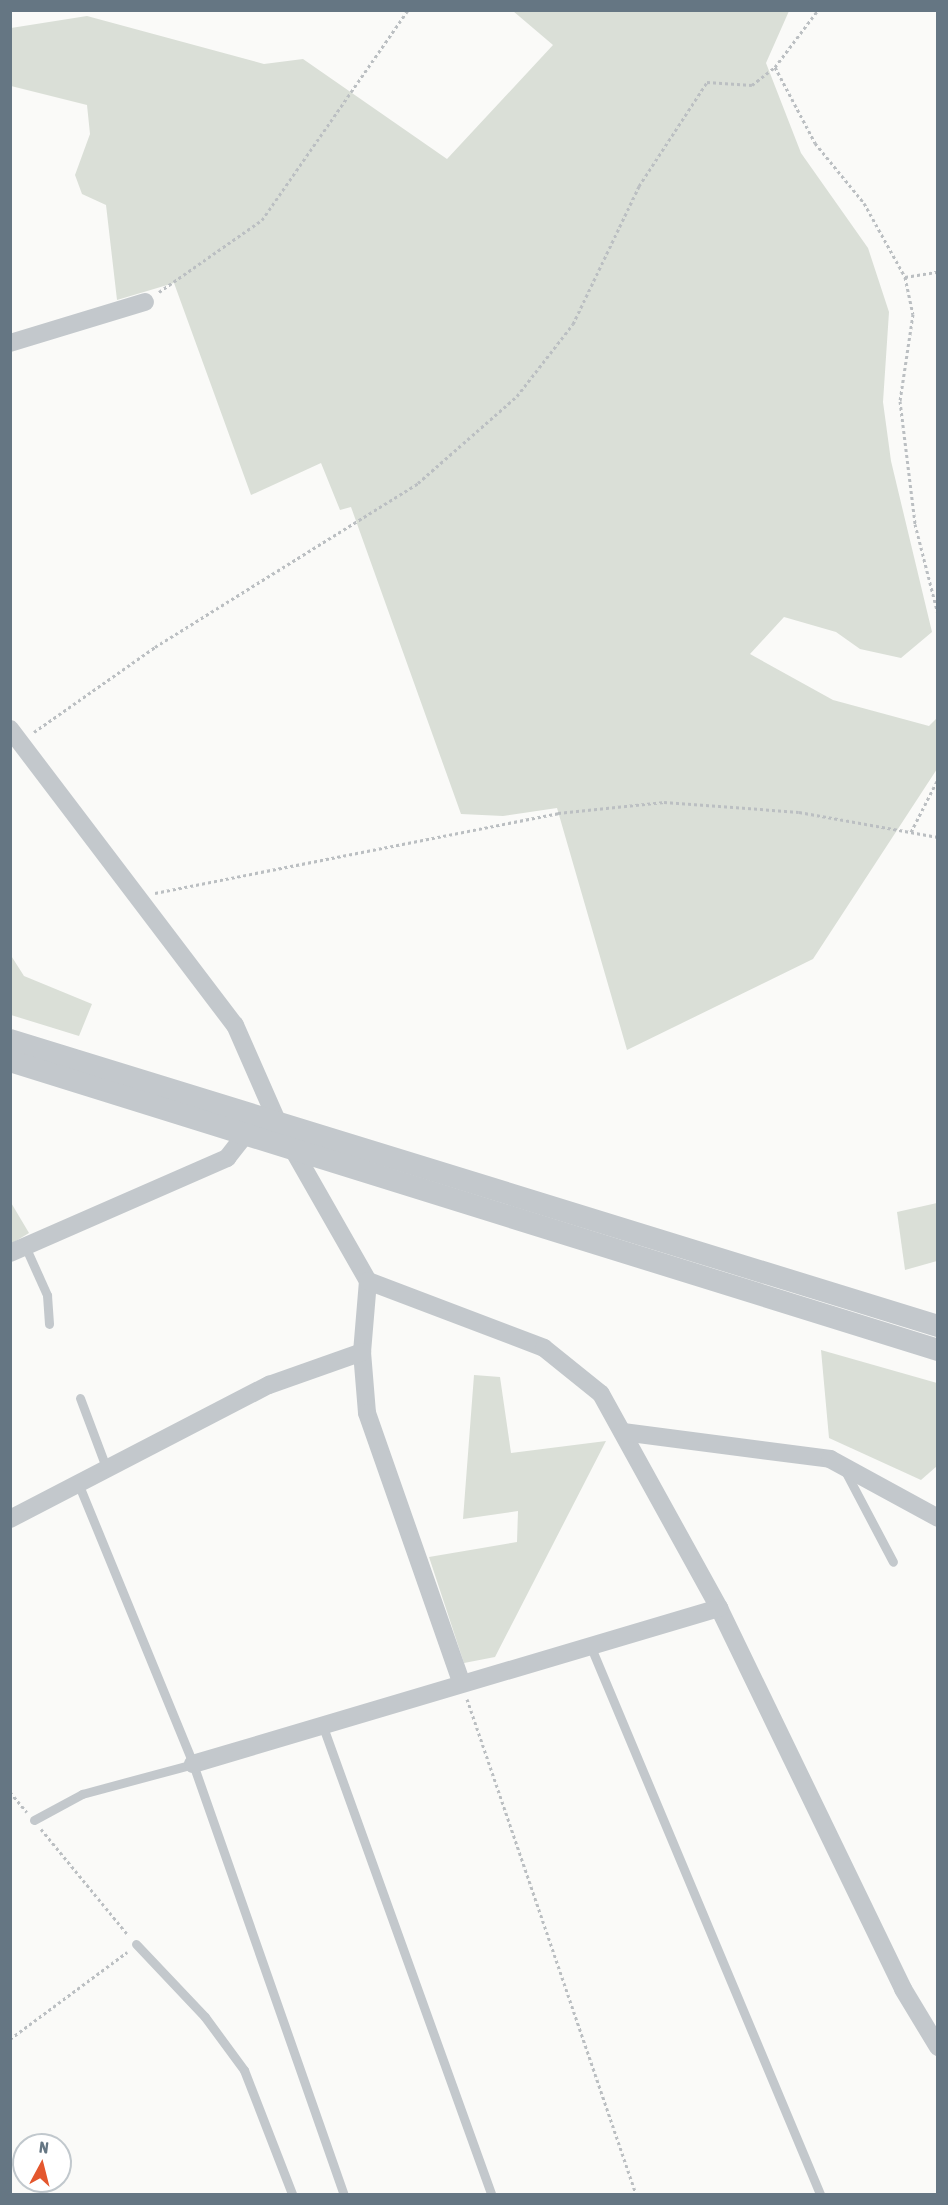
<!DOCTYPE html>
<style>
body{margin:0}
#map{position:relative;width:948px;height:2205px;overflow:hidden;background:#fafaf8;font-family:"Asap Condensed",sans-serif}
div>[style]{position:absolute}
.green>*{inset:0;background:#dadfd7}
.path>*{height:3px;margin-top:-1.5px;transform-origin:0;background:repeating-linear-gradient(90deg,#bbbfc2 0 3px,transparent 0 6px)}
.service>*{height:9px;margin:-4.5px;padding:0 4.5px;transform-origin:4.5px;border-radius:4.5px;background:#c3c8cc}
.minor>*{height:18px;margin:-9px;padding:0 9px;transform-origin:9px;border-radius:9px;background:#c3c8cc}
.tertiary>*{height:22px;margin:-11px;padding:0 11px;transform-origin:11px;border-radius:11px;background:#c3c8cc}
span{translate:-50% -50%;white-space:nowrap;text-align:center;line-height:1.15;-webkit-text-stroke:6px #fff;paint-order:stroke}
.frame{position:absolute;inset:0;border:12px solid #657683;pointer-events:none}
.north{position:absolute;left:12px;top:2133px;width:60px;height:60px;box-sizing:border-box;background:#fff;border:2px solid #c1c8cd;border-radius:50%;rotate:7deg;font-size:16px;font-weight:700;line-height:24px;text-align:center;color:#657683}
.north::after{content:'';display:block;margin:auto;width:21px;height:27px;background:#e4572e;clip-path:polygon(50% 0,100% 100%,50% 72%,0 100%)}
</style>
<div id="map">
<div class="green">
<i style="clip-path:polygon(513px 11px,789px 11px,766px 63px,801px 153px,868px 248px,889px 312px,883px 402px,891px 461px,932px 632px,901px 658px,860px 649px,836px 632px,784px 617px,750px 654px,833px 700px,929px 726px,937px 718px,937px 769px,813px 959px,627px 1050px,557px 808px,503px 816px,461px 814px,351px 507px,340px 510px,321px 463px,251px 495px,174px 283px,117px 300px,106px 205px,82px 194px,75px 175px,90px 134px,87px 105px,11px 86px,11px 28px,87px 16px,264px 64px,303px 59px,447px 159px,553px 45px)"></i>
<i style="clip-path:polygon(10px 954px,24px 976px,92px 1004px,79px 1036px,11px 1015px)"></i>
<i style="clip-path:polygon(10px 1201px,29px 1233px,11px 1244px,10px 1244px)"></i>
<i style="clip-path:polygon(937px 1203px,937px 1261px,905px 1270px,897px 1212px)"></i>
<i style="clip-path:polygon(821px 1350px,937px 1383px,937px 1466px,921px 1480px,829px 1438px)"></i>
<i style="clip-path:polygon(474px 1375px,500px 1377px,511px 1453px,606px 1441px,495px 1657px,464px 1663px,429px 1557px,517px 1542px,518px 1511px,463px 1519px)"></i>
</div>
<div class="path">
<i style="left:775px;top:67px;width:86px;rotate:62.2deg"></i>
<i style="left:815px;top:143px;width:77px;rotate:50.8deg"></i>
<i style="left:864px;top:203px;width:85px;rotate:61deg"></i>
<i style="left:905px;top:277px;width:38px;rotate:78deg"></i>
<i style="left:913px;top:314px;width:88px;rotate:98.5deg"></i>
<i style="left:900px;top:401px;width:124px;rotate:83deg"></i>
<i style="left:915px;top:524px;width:93px;rotate:75.7deg"></i>
<i style="left:905px;top:277px;width:33px;rotate:-9deg"></i>
<i style="left:159px;top:292px;width:126px;rotate:-35deg"></i>
<i style="left:262px;top:220px;width:256px;rotate:-55.2deg"></i>
<i style="left:34px;top:732px;width:148px;rotate:-35.1deg"></i>
<i style="left:155px;top:647px;width:310px;rotate:-31.9deg"></i>
<i style="left:418px;top:483px;width:132px;rotate:-41.3deg"></i>
<i style="left:517px;top:396px;width:91px;rotate:-52.1deg"></i>
<i style="left:573px;top:324px;width:153px;rotate:-64.4deg"></i>
<i style="left:639px;top:186px;width:124px;rotate:-56.8deg"></i>
<i style="left:707px;top:82px;width:45px;rotate:3.8deg"></i>
<i style="left:752px;top:85px;width:29px;rotate:-38deg"></i>
<i style="left:775px;top:67px;width:71px;rotate:-53deg"></i>
<i style="left:911px;top:832px;width:59px;rotate:-63deg"></i>
<i style="left:155px;top:893px;width:411px;rotate:-11.2deg"></i>
<i style="left:558px;top:813px;width:107px;rotate:-5.9deg"></i>
<i style="left:664px;top:802px;width:135px;rotate:4.2deg"></i>
<i style="left:799px;top:812px;width:141px;rotate:10.2deg"></i>
<i style="left:467px;top:1699px;width:523px;rotate:71.15deg"></i>
<i style="left:10px;top:1792px;width:26px;rotate:50deg"></i>
<i style="left:41px;top:1829px;width:137px;rotate:50.6deg"></i>
<i style="left:10px;top:2039px;width:146px;rotate:-36.6deg"></i>
</div>
<div class="service">
<i style="left:25px;top:1246px;width:54px;rotate:65.8deg"></i>
<i style="left:47px;top:1295px;width:29px;rotate:86deg"></i>
<i style="left:80px;top:1398px;width:74px;rotate:69.4deg"></i>
<i style="left:843px;top:1467px;width:107px;rotate:62.2deg"></i>
<i style="left:78px;top:1483px;width:304px;rotate:67.7deg"></i>
<i style="left:193px;top:1764px;width:456px;rotate:70.7deg"></i>
<i style="left:590px;top:1645px;width:595px;rotate:67.27deg"></i>
<i style="left:322px;top:1724px;width:499px;rotate:70.2deg"></i>
<i style="left:34px;top:1820px;width:55px;rotate:-28.4deg"></i>
<i style="left:82px;top:1794px;width:115px;rotate:-15.1deg"></i>
<i style="left:136px;top:1944px;width:100px;rotate:46.6deg"></i>
<i style="left:205px;top:2017px;width:66px;rotate:53.7deg"></i>
<i style="left:244px;top:2070px;width:133px;rotate:68.8deg"></i>
</div>
<div class="minor">
<i style="left:10px;top:343px;width:141px;rotate:-16.9deg"></i>
<i style="left:10px;top:729px;width:372px;rotate:52.8deg"></i>
<i style="left:235px;top:1025px;width:109px;rotate:66.3deg"></i>
<i style="left:279px;top:1125px;width:180px;rotate:60.3deg"></i>
<i style="left:368px;top:1281px;width:71px;rotate:94.8deg"></i>
<i style="left:362px;top:1352px;width:61px;rotate:85.3deg"></i>
<i style="left:367px;top:1413px;width:285px;rotate:70.7deg"></i>
<i style="left:10px;top:1253px;width:237px;rotate:-23.6deg"></i>
<i style="left:227px;top:1158px;width:29px;rotate:-52deg"></i>
<i style="left:368px;top:1281px;width:188px;rotate:20.8deg"></i>
<i style="left:544px;top:1348px;width:73px;rotate:38.9deg"></i>
<i style="left:601px;top:1394px;width:244px;rotate:61.1deg"></i>
<i style="left:719px;top:1608px;width:423px;rotate:64.2deg"></i>
<i style="left:903px;top:1989px;width:68px;rotate:58.9deg"></i>
<i style="left:623px;top:1432px;width:209px;rotate:7.4deg"></i>
<i style="left:830px;top:1459px;width:123px;rotate:28.6deg"></i>
<i style="left:10px;top:1519px;width:292px;rotate:-27.4deg"></i>
<i style="left:269px;top:1385px;width:99px;rotate:-19.5deg"></i>
<i style="left:193px;top:1764px;width:549px;rotate:-16.52deg"></i>
</div>
<div class="tertiary">
<i style="left:10px;top:1040px;width:971px;rotate:17.13deg"></i>
<i style="left:10px;top:1061px;width:972px;rotate:17.3deg"></i>
</div>
<div class="frame"></div>
<div class="north">N</div>
</div>
